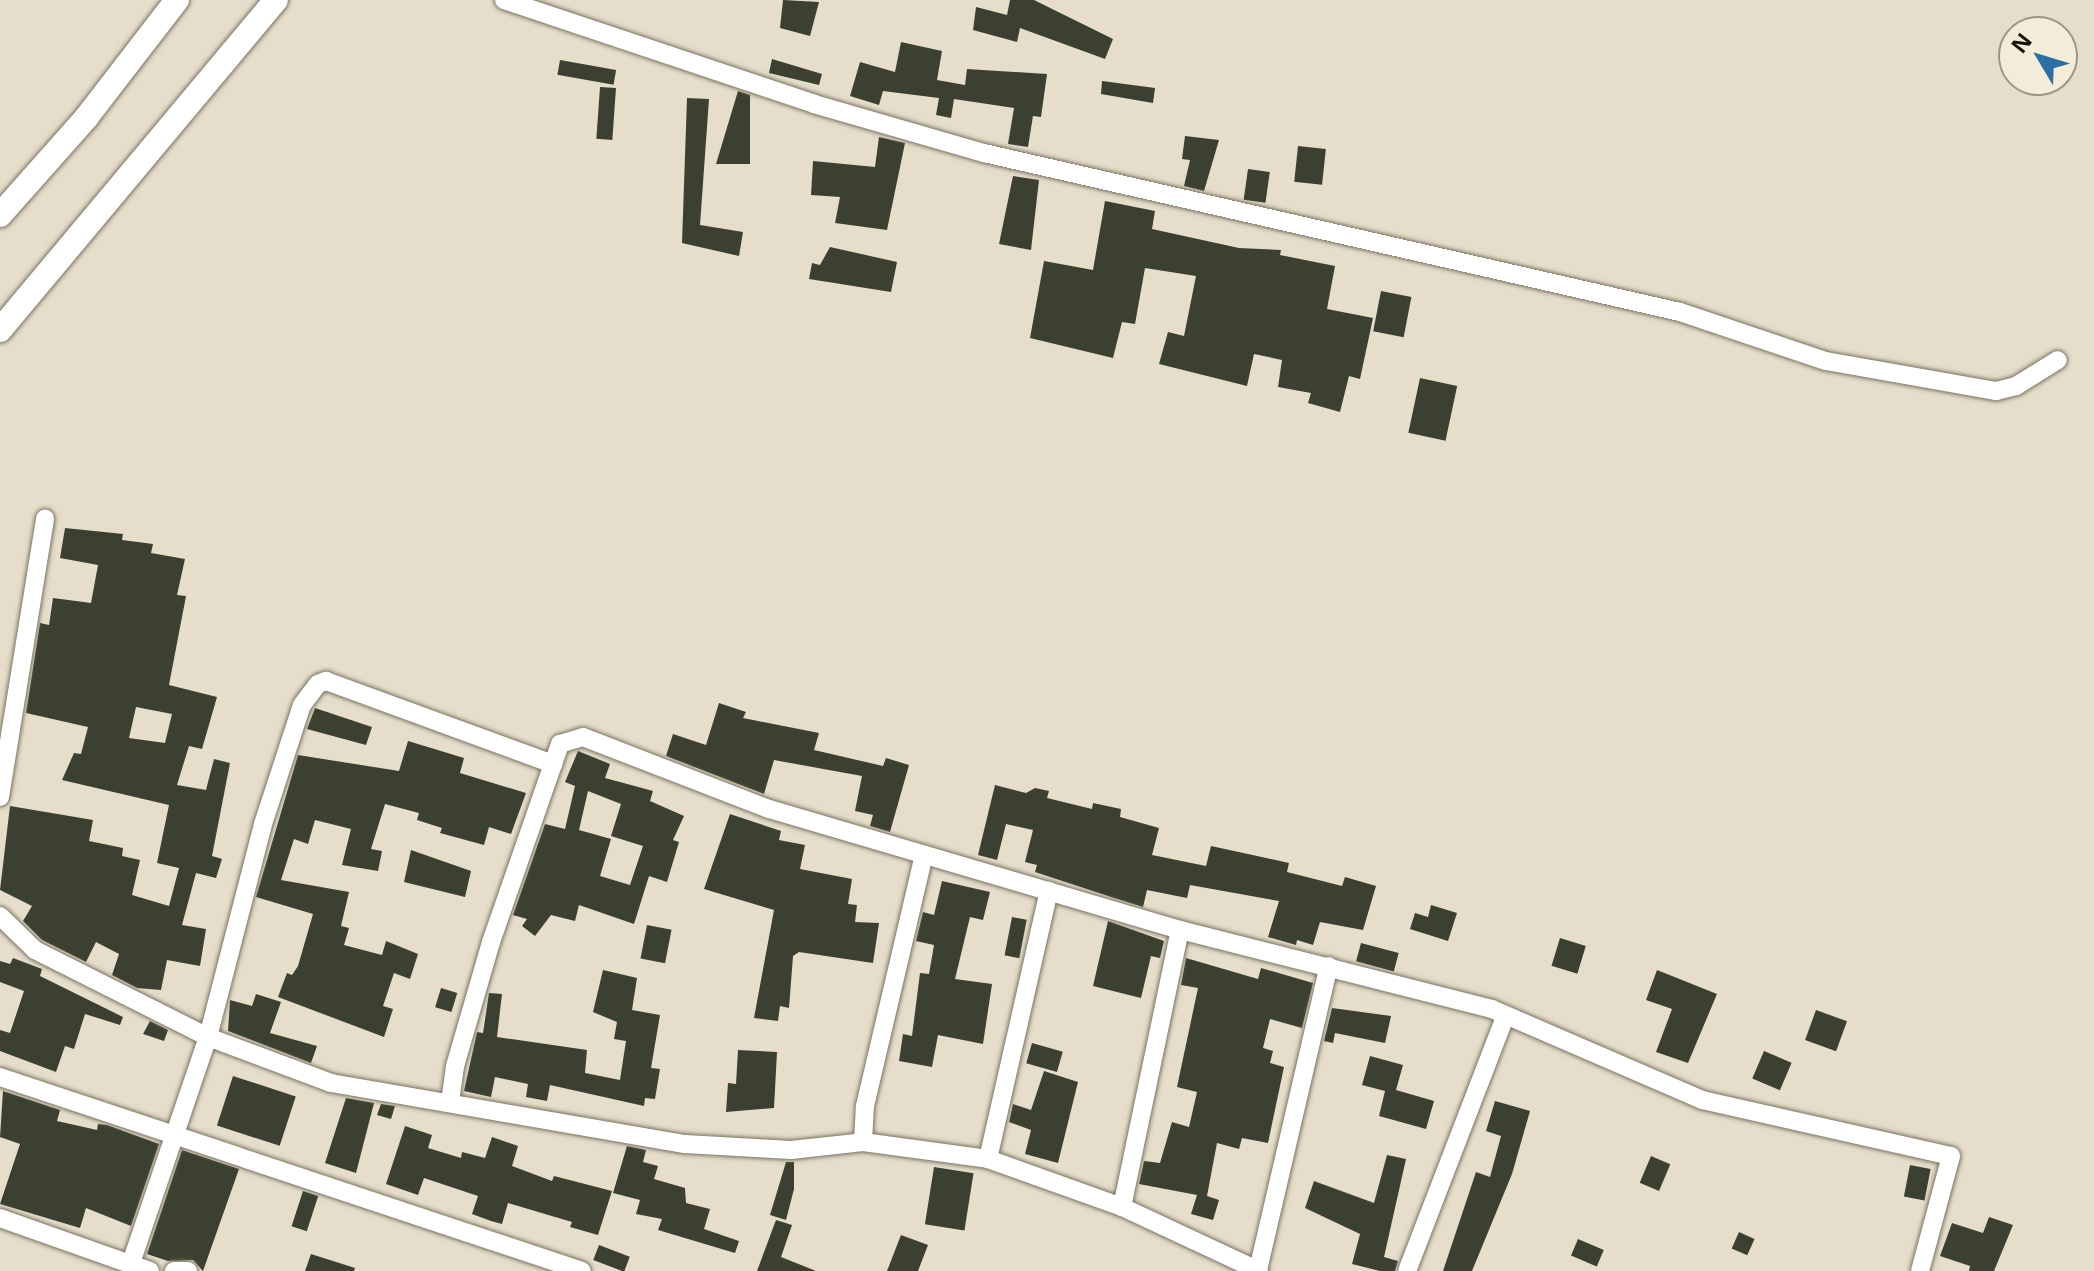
<!DOCTYPE html>
<style>
body{margin:0}
#map{position:relative;width:2094px;height:1271px;overflow:hidden;background:#e6decb;font-family:"Open Sans",sans-serif}
div>[style]{position:absolute}
.building>*{inset:0;background:#3b4030;transform-origin:0 0}
.roads{filter:drop-shadow(0 0 2px #7a7362) drop-shadow(0 0 2px #7a7362)}
.minor>*{height:18px;margin:-9px;padding:0 9px;transform-origin:9px;border-radius:9px;background:#fff}
.major>*{height:24px;margin:-12px;padding:0 12px;transform-origin:12px;border-radius:12px;background:#fff}
span{translate:-50% -50%;white-space:nowrap;text-align:center;line-height:1.15;-webkit-text-stroke:8px #f3ecd8;paint-order:stroke}
.north{position:absolute;left:1998px;top:16px;width:80px;height:80px;box-sizing:border-box;background:#f3ecd8;border:2px solid #9b9586;border-radius:50%;rotate:308deg;font-size:22px;font-weight:700;line-height:32px;text-align:center;color:#16130c}
.north::after{content:'';display:block;margin:auto;width:28px;height:36px;background:#2b6fa4;clip-path:polygon(50% 0,100% 100%,50% 72%,0 100%)}
</style>
<div id="map">
<div class="building">
<i style="clip-path:polygon(783px 0,819px 2px,810px 36px,780px 28px)"></i>
<i style="clip-path:polygon(1010px 0,1034px 0,1113px 39px,1105px 59px,1020px 28px,1017px 42px,973px 30px,976px 7px,1007px 15px)"></i>
<i style="clip-path:polygon(901px 42px,942px 51px,937px 80px,965px 85px,967px 69px,1047px 74px,1041px 117px,1033px 116px,1028px 147px,1008px 144px,1014px 108px,954px 99px,951px 118px,936px 115px,939px 98px,883px 91px,879px 105px,850px 96px,860px 62px,895px 72px)"></i>
<i style="clip-path:polygon(772px 59px,822px 74px,819px 85px,769px 73px)"></i>
<i style="left:560px;top:60px;width:57px;height:15px;rotate:10deg"></i>
<i style="clip-path:polygon(1102px 81px,1155px 88px,1153px 103px,1101px 94px)"></i>
<i style="left:600px;top:87px;width:16px;height:52px;rotate:4deg"></i>
<i style="clip-path:polygon(738px 91px,750px 95px,750px 164px,716px 164px)"></i>
<i style="clip-path:polygon(687px 98px,709px 99px,700px 225px,743px 232px,739px 256px,682px 243px)"></i>
<i style="clip-path:polygon(1185px 136px,1219px 140px,1204px 191px,1184px 186px,1190px 160px,1182px 159px)"></i>
<i style="clip-path:polygon(879px 137px,905px 143px,887px 230px,835px 223px,840px 197px,811px 195px,813px 161px,875px 167px)"></i>
<i style="left:1298px;top:146px;width:28px;height:36px;rotate:6deg"></i>
<i style="left:1248px;top:169px;width:22px;height:31px;rotate:8deg"></i>
<i style="clip-path:polygon(1013px 176px,1039px 180px,1031px 250px,999px 244px)"></i>
<i style="clip-path:polygon(1105px 201px,1155px 211px,1152px 229px,1239px 248px,1281px 250px,1280px 255px,1335px 266px,1327px 309px,1373px 318px,1360px 379px,1349px 376px,1340px 412px,1308px 403px,1311px 393px,1278px 387px,1282px 360px,1254px 354px,1247px 386px,1159px 364px,1168px 332px,1184px 336px,1196px 276px,1145px 268px,1135px 324px,1122px 322px,1113px 358px,1030px 338px,1044px 261px,1093px 270px)"></i>
<i style="clip-path:polygon(830px 247px,897px 262px,891px 292px,809px 279px,812px 263px,820px 265px)"></i>
<i style="left:1381px;top:291px;width:31px;height:41px;rotate:11deg"></i>
<i style="left:1420px;top:378px;width:38px;height:56px;rotate:12deg"></i>
<i style="clip-path:polygon(evenodd,65px 528px,123px 534px,122px 540px,153px 544px,151px 553px,185px 559px,177px 595px,186px 596px,169px 685px,217px 697px,202px 749px,189px 746px,177px 785px,206px 790px,214px 759px,230px 763px,212px 856px,222px 859px,216px 878px,196px 873px,182px 925px,206px 929px,200px 966px,167px 960px,161px 990px,137px 988px,112px 975px,119px 954px,96px 942px,86px 962px,42px 940px,23px 921px,32px 906px,0 890px,10px 806px,93px 820px,89px 841px,123px 848px,122px 856px,140px 860px,132px 895px,169px 906px,179px 868px,157px 863px,169px 805px,62px 780px,74px 753px,81px 754px,88px 727px,26px 713px,40px 623px,49px 625px,53px 598px,91px 603px,98px 565px,60px 558px,65px 528px,136px 707px,172px 714px,165px 743px,129px 738px,136px 707px)"></i>
<i style="clip-path:polygon(719px 703px,746px 712px,743px 718px,819px 733px,814px 750px,883px 766px,886px 758px,909px 765px,890px 832px,870px 826px,873px 815px,855px 811px,862px 776px,774px 760px,764px 794px,666px 756px,673px 734px,706px 745px)"></i>
<i style="clip-path:polygon(315px 708px,372px 727px,366px 745px,307px 729px)"></i>
<i style="clip-path:polygon(408px 741px,464px 758px,460px 773px,526px 793px,511px 834px,489px 827px,484px 845px,440px 833px,442px 828px,417px 820px,419px 813px,385px 804px,371px 849px,382px 851px,378px 871px,342px 865px,351px 829px,315px 820px,308px 844px,294px 839px,281px 880px,349px 892px,341px 926px,349px 928px,344px 945px,382px 955px,386px 941px,418px 954px,410px 979px,394px 973px,383px 1006px,393px 1009px,384px 1037px,278px 997px,287px 973px,292px 975px,298px 966px,313px 914px,256px 897px,298px 755px,399px 771px)"></i>
<i style="clip-path:polygon(evenodd,578px 751px,610px 764px,605px 778px,653px 791px,650px 801px,684px 816px,673px 840px,679px 842px,667px 882px,649px 876px,634px 924px,579px 905px,575px 921px,551px 915px,535px 936px,522px 926px,527px 919px,513px 915px,545px 824px,565px 829px,575px 786px,565px 782px,578px 751px,588px 791px,621px 804px,611px 836px,643px 846px,630px 885px,600px 876px,611px 839px,579px 830px,588px 791px)"></i>
<i style="clip-path:polygon(995px 785px,1026px 793px,1035px 788px,1049px 791px,1047px 798px,1092px 809px,1093px 803px,1121px 809px,1120px 817px,1159px 828px,1152px 855px,1206px 866px,1211px 846px,1289px 863px,1287px 872px,1342px 886px,1345px 877px,1376px 886px,1363px 930px,1320px 922px,1313px 945px,1297px 940px,1296px 945px,1268px 937px,1279px 901px,1190px 885px,1187px 898px,1147px 890px,1143px 907px,1111px 897px,1035px 872px,1037px 865px,1025px 862px,1033px 830px,1006px 824px,997px 860px,978px 855px)"></i>
<i style="clip-path:polygon(730px 814px,781px 831px,779px 840px,805px 845px,800px 869px,852px 879px,848px 904px,857px 905px,855px 922px,879px 923px,873px 963px,799px 952px,793px 956px,789px 1008px,780px 1006px,778px 1021px,754px 1018px,774px 910px,704px 889px)"></i>
<i style="clip-path:polygon(411px 850px,471px 871px,465px 897px,404px 882px)"></i>
<i style="clip-path:polygon(942px 881px,990px 892px,983px 920px,970px 917px,955px 979px,992px 984px,983px 1044px,938px 1035px,932px 1067px,899px 1061px,903px 1034px,912px 1036px,920px 973px,929px 974px,934px 945px,916px 941px,923px 912px,934px 915px)"></i>
<i style="clip-path:polygon(1431px 905px,1457px 913px,1448px 941px,1410px 929px,1415px 913px,1428px 917px)"></i>
<i style="left:1012px;top:917px;width:15px;height:39px;rotate:11deg"></i>
<i style="clip-path:polygon(1108px 921px,1164px 941px,1160px 958px,1151px 956px,1141px 998px,1093px 986px)"></i>
<i style="left:647px;top:925px;width:25px;height:34px;rotate:11deg"></i>
<i style="left:1560px;top:938px;width:27px;height:29px;rotate:17deg"></i>
<i style="left:1361px;top:943px;width:39px;height:19px;rotate:15deg"></i>
<i style="clip-path:polygon(13px 958px,42px 969px,40px 976px,123px 1017px,120px 1025px,85px 1014px,74px 1049px,65px 1046px,56px 1072px,0 1051px,0 1030px,10px 1033px,24px 991px,0 982px,0 961px,10px 964px)"></i>
<i style="clip-path:polygon(1186px 958px,1258px 979px,1261px 968px,1313px 983px,1302px 1028px,1270px 1019px,1263px 1048px,1273px 1051px,1270px 1063px,1284px 1067px,1268px 1143px,1242px 1138px,1239px 1149px,1217px 1143px,1207px 1196px,1219px 1200px,1213px 1220px,1191px 1214px,1197px 1195px,1139px 1184px,1144px 1161px,1160px 1163px,1172px 1122px,1189px 1127px,1197px 1092px,1177px 1087px,1198px 988px,1181px 985px)"></i>
<i style="clip-path:polygon(603px 970px,637px 978px,632px 1010px,660px 1015px,651px 1068px,660px 1069px,655px 1099px,645px 1098px,644px 1106px,550px 1085px,547px 1101px,526px 1097px,528px 1084px,495px 1077px,491px 1097px,464px 1091px,477px 1032px,483px 1033px,489px 993px,502px 994px,497px 1037px,587px 1050px,585px 1073px,620px 1080px,626px 1041px,614px 1039px,617px 1022px,593px 1012px)"></i>
<i style="clip-path:polygon(1657px 970px,1717px 994px,1688px 1063px,1656px 1052px,1672px 1009px,1646px 1000px)"></i>
<i style="left:441px;top:988px;width:17px;height:20px;rotate:17deg"></i>
<i style="clip-path:polygon(256px 994px,281px 1002px,270px 1033px,317px 1046px,311px 1063px,228px 1031px,230px 1000px,252px 1006px)"></i>
<i style="clip-path:polygon(1332px 1008px,1391px 1016px,1385px 1043px,1335px 1033px,1333px 1043px,1324px 1041px)"></i>
<i style="left:1816px;top:1010px;width:33px;height:32px;rotate:20deg"></i>
<i style="clip-path:polygon(150px 1021px,168px 1030px,164px 1041px,143px 1034px)"></i>
<i style="left:1032px;top:1043px;width:32px;height:21px;rotate:16deg"></i>
<i style="clip-path:polygon(738px 1050px,777px 1052px,774px 1108px,726px 1112px,728px 1083px,736px 1084px)"></i>
<i style="left:1764px;top:1051px;width:30px;height:30px;rotate:23deg"></i>
<i style="clip-path:polygon(1370px 1056px,1403px 1065px,1396px 1090px,1434px 1101px,1426px 1129px,1379px 1116px,1385px 1091px,1362px 1085px)"></i>
<i style="clip-path:polygon(1044px 1071px,1078px 1082px,1058px 1163px,1025px 1154px,1031px 1130px,1009px 1122px,1013px 1104px,1031px 1110px)"></i>
<i style="left:233px;top:1076px;width:66px;height:52px;rotate:18deg"></i>
<i style="clip-path:polygon(3px 1091px,60px 1110px,57px 1121px,97px 1130px,98px 1124px,107px 1125px,159px 1144px,131px 1226px,86px 1208px,80px 1228px,0 1204px,20px 1144px,0 1137px)"></i>
<i style="clip-path:polygon(346px 1098px,374px 1103px,356px 1173px,325px 1163px)"></i>
<i style="clip-path:polygon(1495px 1101px,1530px 1111px,1512px 1174px,1472px 1271px,1443px 1271px,1476px 1172px,1490px 1177px,1501px 1136px,1486px 1131px)"></i>
<i style="clip-path:polygon(381px 1104px,395px 1106px,391px 1119px,377px 1115px)"></i>
<i style="clip-path:polygon(405px 1126px,432px 1135px,428px 1148px,461px 1158px,462px 1152px,485px 1158px,492px 1137px,518px 1146px,512px 1166px,552px 1181px,554px 1176px,612px 1191px,598px 1235px,570px 1227px,572px 1222px,508px 1203px,502px 1224px,491px 1221px,472px 1214px,478px 1196px,424px 1178px,418px 1195px,386px 1184px)"></i>
<i style="clip-path:polygon(627px 1146px,646px 1150px,643px 1162px,658px 1166px,654px 1179px,685px 1188px,686px 1203px,710px 1209px,704px 1229px,739px 1241px,735px 1253px,658px 1230px,662px 1219px,636px 1214px,640px 1200px,613px 1193px)"></i>
<i style="clip-path:polygon(182px 1150px,239px 1169px,203px 1271px,193px 1260px,168px 1261px,147px 1254px)"></i>
<i style="clip-path:polygon(1387px 1155px,1406px 1159px,1384px 1257px,1398px 1261px,1395px 1271px,1380px 1271px,1352px 1264px,1360px 1234px,1305px 1208px,1314px 1181px,1374px 1203px)"></i>
<i style="left:1651px;top:1156px;width:21px;height:29px;rotate:23deg"></i>
<i style="clip-path:polygon(786px 1162px,794px 1162px,794px 1189px,786px 1220px,770px 1215px)"></i>
<i style="left:1910px;top:1165px;width:21px;height:32px;rotate:11deg"></i>
<i style="left:934px;top:1167px;width:40px;height:58px;rotate:9deg"></i>
<i style="left:303px;top:1191px;width:16px;height:37px;rotate:18deg"></i>
<i style="clip-path:polygon(1989px 1217px,2013px 1225px,1994px 1271px,1969px 1271px,1970px 1266px,1940px 1256px,1952px 1223px,1983px 1233px)"></i>
<i style="clip-path:polygon(776px 1220px,792px 1225px,781px 1257px,816px 1271px,757px 1271px)"></i>
<i style="left:1739px;top:1232px;width:17px;height:18px;rotate:24deg"></i>
<i style="clip-path:polygon(901px 1235px,928px 1245px,918px 1271px,887px 1271px)"></i>
<i style="left:1578px;top:1239px;width:28px;height:18px;rotate:23deg"></i>
<i style="left:599px;top:1245px;width:33px;height:16px;rotate:21deg"></i>
<i style="clip-path:polygon(311px 1254px,355px 1268px,354px 1271px,305px 1271px)"></i>
</div>
<div class="roads">
<div class="minor">
<i style="left:504px;top:0;width:327px;rotate:18.5deg"></i>
<i style="left:814px;top:104px;width:177px;rotate:16.1deg"></i>
<i style="left:984px;top:153px;width:714px;rotate:12.87deg"></i>
<i style="left:1680px;top:312px;width:154px;rotate:18.6deg"></i>
<i style="left:1826px;top:361px;width:173px;rotate:10deg"></i>
<i style="left:1996px;top:391px;width:21px;rotate:-14deg"></i>
<i style="left:2016px;top:386px;width:49px;rotate:-31.8deg"></i>
<i style="left:0;top:797px;width:282px;rotate:-80.8deg"></i>
<i style="left:0;top:916px;width:49px;rotate:44.2deg"></i>
<i style="left:35px;top:950px;width:194px;rotate:26.7deg"></i>
<i style="left:208px;top:1037px;width:131px;rotate:20.5deg"></i>
<i style="left:331px;top:1083px;width:359px;rotate:9.8deg"></i>
<i style="left:685px;top:1144px;width:106px;rotate:3.2deg"></i>
<i style="left:791px;top:1150px;width:72px;rotate:-6.3deg"></i>
<i style="left:863px;top:1142px;width:126px;rotate:7.7deg"></i>
<i style="left:988px;top:1159px;width:142px;rotate:19.7deg"></i>
<i style="left:1122px;top:1207px;width:151px;rotate:25deg"></i>
<i style="left:0;top:1077px;width:613px;rotate:18.43deg"></i>
<i style="left:450px;top:1102px;width:36px;rotate:-82deg"></i>
<i style="left:455px;top:1066px;width:129px;rotate:-73.8deg"></i>
<i style="left:491px;top:942px;width:210px;rotate:-70.8deg"></i>
<i style="left:560px;top:744px;width:24px;rotate:-17deg"></i>
<i style="left:583px;top:737px;width:199px;rotate:21.2deg"></i>
<i style="left:769px;top:809px;width:428px;rotate:16.4deg"></i>
<i style="left:1180px;top:930px;width:322px;rotate:14.2deg"></i>
<i style="left:1492px;top:1009px;width:229px;rotate:23.4deg"></i>
<i style="left:1702px;top:1100px;width:255px;rotate:12.7deg"></i>
<i style="left:1951px;top:1156px;width:119px;rotate:105.1deg"></i>
<i style="left:863px;top:1142px;width:36px;rotate:-87deg"></i>
<i style="left:865px;top:1106px;width:258px;rotate:-76.8deg"></i>
<i style="left:988px;top:1159px;width:275px;rotate:-77.2deg"></i>
<i style="left:1122px;top:1207px;width:283px;rotate:-78.2deg"></i>
<i style="left:0;top:1218px;width:159px;rotate:19.5deg"></i>
<i style="left:131px;top:1263px;width:239px;rotate:-71.2deg"></i>
<i style="left:208px;top:1037px;width:220px;rotate:-75.5deg"></i>
<i style="left:263px;top:824px;width:125px;rotate:-71.9deg"></i>
<i style="left:302px;top:705px;width:26px;rotate:-53deg"></i>
<i style="left:318px;top:684px;width:9px;rotate:-21deg"></i>
<i style="left:326px;top:681px;width:242px;rotate:20.1deg"></i>
<i style="left:1258px;top:1270px;width:312px;rotate:-76.9deg"></i>
<i style="left:174px;top:1271px;width:14px"></i>
<i style="left:1407px;top:1271px;width:272px;rotate:-68.9deg"></i>
</div>
<div class="major">
<i style="left:0;top:215px;width:130px;rotate:-48.4deg"></i>
<i style="left:86px;top:118px;width:149px;rotate:-52.4deg"></i>
<i style="left:0;top:330px;width:430px;rotate:-50.1deg"></i>
</div>
</div>
<div class="north">N</div>
</div>
